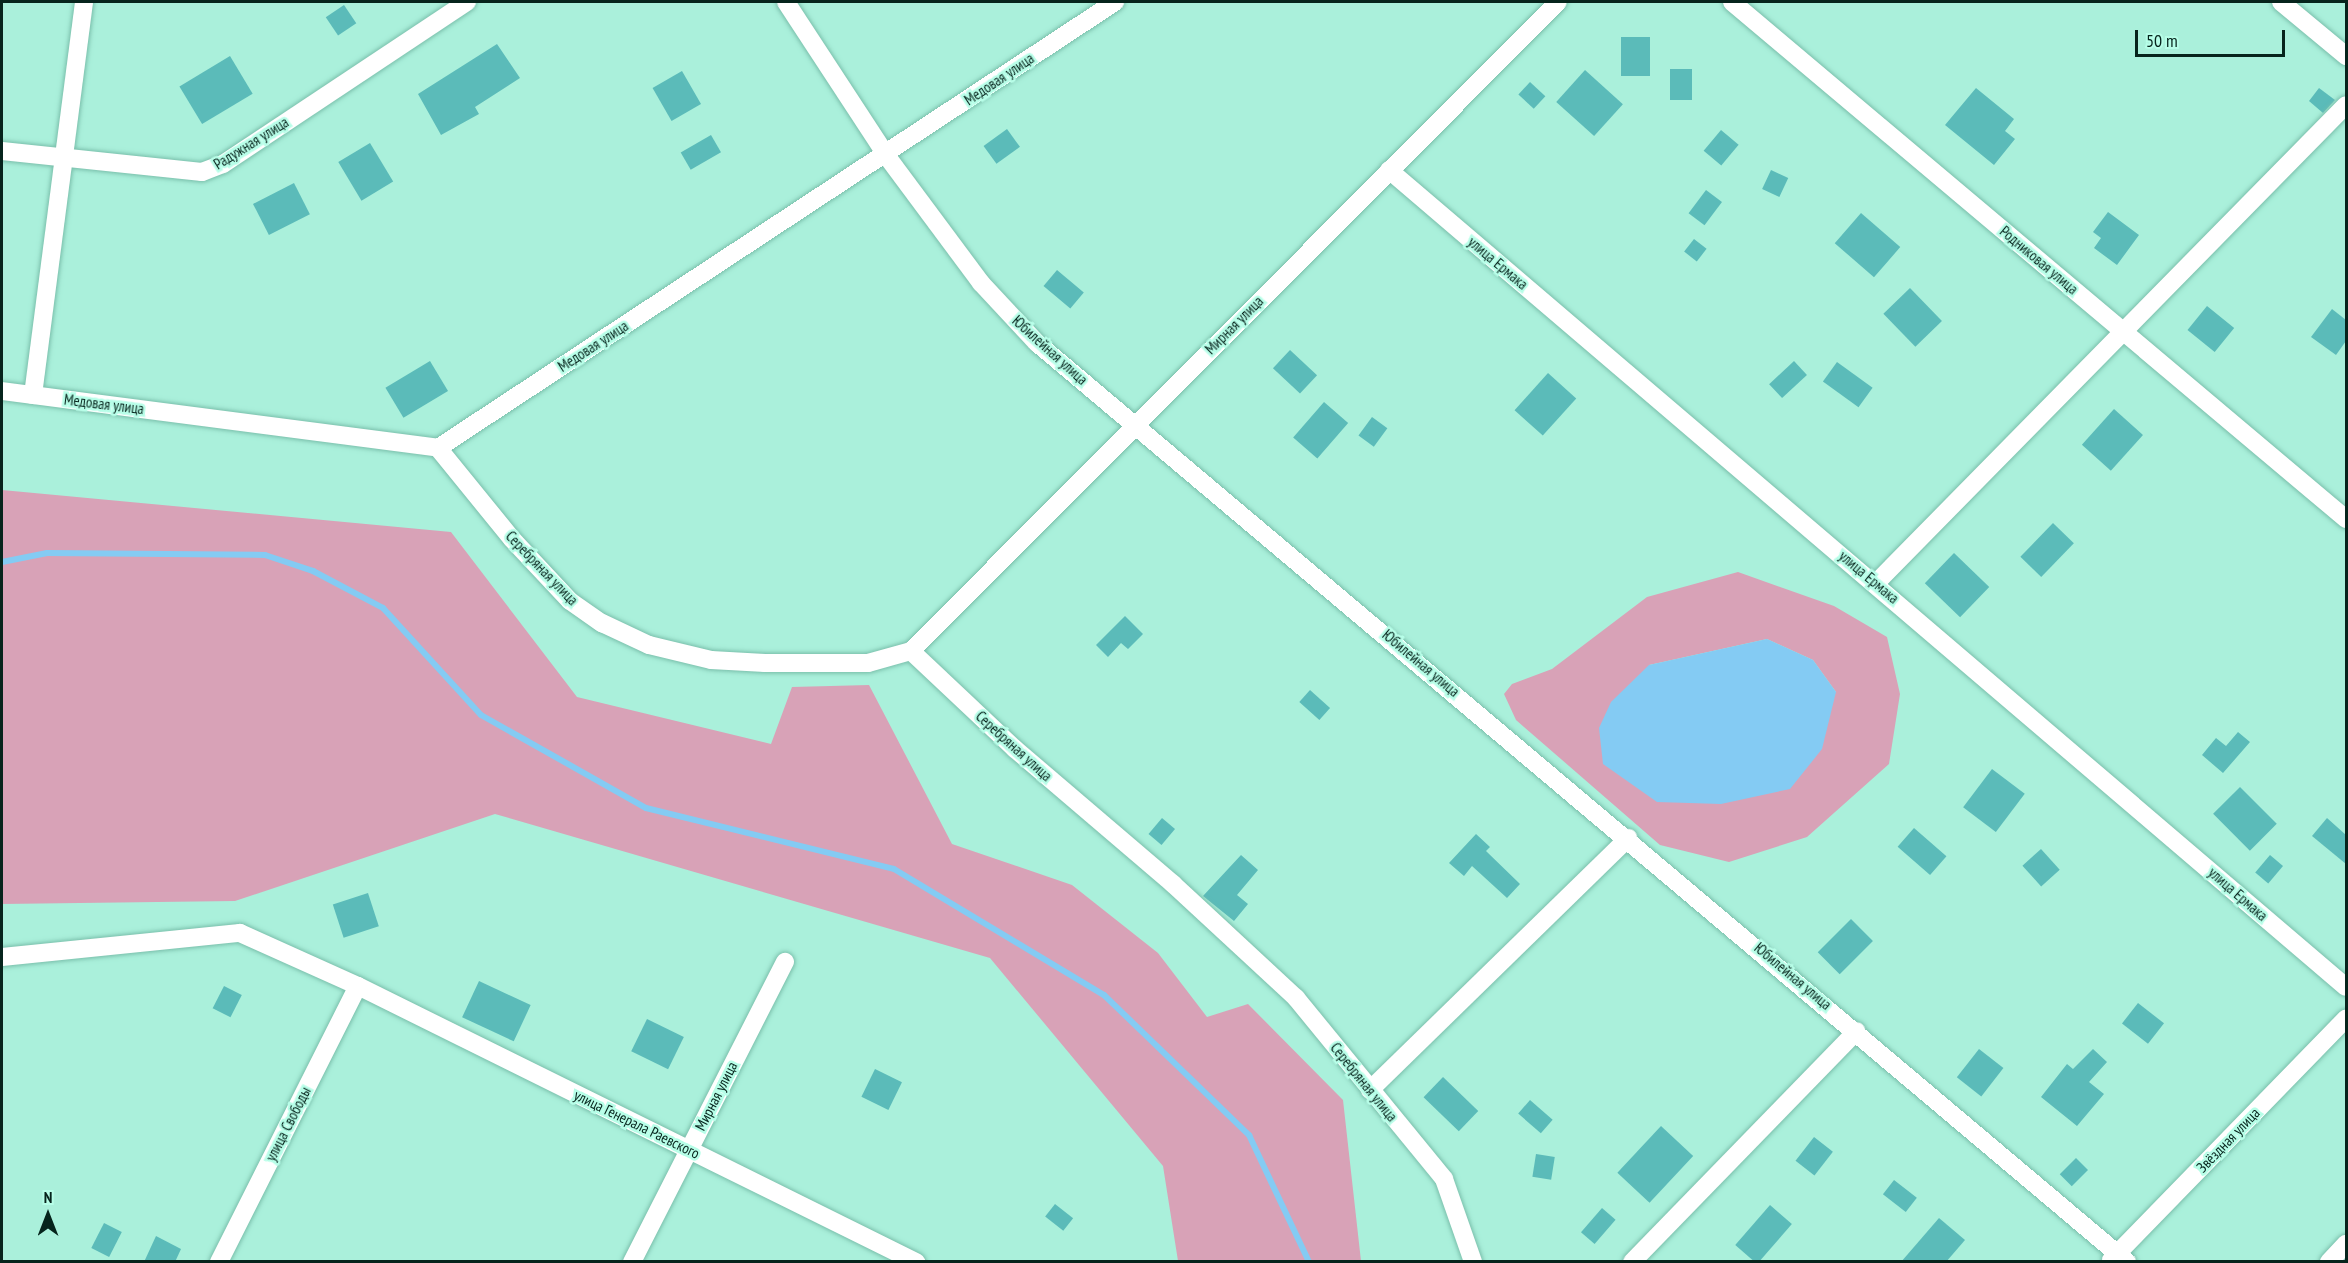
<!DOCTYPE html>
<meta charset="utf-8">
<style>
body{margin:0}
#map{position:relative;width:2348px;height:1263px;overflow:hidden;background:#aaf0db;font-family:"PT Sans Narrow",sans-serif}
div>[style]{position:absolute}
.green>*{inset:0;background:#d8a2b7}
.water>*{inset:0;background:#84cbf3}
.stream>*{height:6px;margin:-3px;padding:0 3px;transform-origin:3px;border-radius:3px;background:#84cbf3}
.building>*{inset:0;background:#5bbbb9;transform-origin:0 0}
.roads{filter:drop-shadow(0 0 2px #7abfab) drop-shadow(0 0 2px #7abfab)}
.street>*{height:18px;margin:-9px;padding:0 9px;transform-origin:9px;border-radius:9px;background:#fff}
span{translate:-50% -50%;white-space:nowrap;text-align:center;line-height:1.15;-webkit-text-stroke:5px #b7fee8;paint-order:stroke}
.street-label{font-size:15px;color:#06241c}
.frame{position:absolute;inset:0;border:3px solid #06241c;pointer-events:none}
.north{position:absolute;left:18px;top:1185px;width:60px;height:60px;-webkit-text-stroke:4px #b7fee8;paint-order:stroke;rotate:0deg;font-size:16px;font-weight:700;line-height:24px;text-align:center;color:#06241c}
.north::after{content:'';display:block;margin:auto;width:21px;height:27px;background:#06241c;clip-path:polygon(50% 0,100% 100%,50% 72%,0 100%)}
.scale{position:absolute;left:2135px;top:30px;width:150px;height:27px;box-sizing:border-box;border:3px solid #06241c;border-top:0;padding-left:8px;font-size:18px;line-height:21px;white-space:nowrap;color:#06241c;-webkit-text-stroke:4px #b7fee8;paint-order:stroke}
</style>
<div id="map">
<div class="green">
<i style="clip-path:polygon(2px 490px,451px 532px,577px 697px,771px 744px,792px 687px,869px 685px,952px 844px,1072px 885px,1158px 953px,1207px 1017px,1248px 1004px,1343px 1100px,1361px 1261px,1178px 1261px,1163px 1166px,990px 958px,495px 814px,235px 901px,2px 904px)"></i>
<i style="clip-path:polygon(evenodd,1738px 572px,1834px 606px,1887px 637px,1900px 694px,1889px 764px,1807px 837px,1729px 862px,1660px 845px,1516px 720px,1504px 694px,1512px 684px,1552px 669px,1647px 597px,1738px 572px,1767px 639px,1813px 660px,1836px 692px,1649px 665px,1767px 639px)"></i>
</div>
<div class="water">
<i style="clip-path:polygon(1767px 639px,1813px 660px,1836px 692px,1822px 749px,1790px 789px,1721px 804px,1657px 802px,1603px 764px,1599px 728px,1611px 702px,1649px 665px)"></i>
</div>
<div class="stream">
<i style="left:2px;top:562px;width:46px;rotate:-11.3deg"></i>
<i style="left:47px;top:553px;width:218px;rotate:0.5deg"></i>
<i style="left:265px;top:555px;width:51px;rotate:18.4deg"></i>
<i style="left:313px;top:571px;width:79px;rotate:27.9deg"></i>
<i style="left:383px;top:608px;width:145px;rotate:47.5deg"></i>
<i style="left:481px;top:715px;width:189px;rotate:29.4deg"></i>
<i style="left:646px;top:808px;width:255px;rotate:13.8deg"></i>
<i style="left:894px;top:869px;width:245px;rotate:31deg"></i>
<i style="left:1104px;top:995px;width:202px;rotate:44deg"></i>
<i style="left:1249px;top:1135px;width:140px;rotate:64.7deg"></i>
</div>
<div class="building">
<i style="left:344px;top:5px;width:22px;height:22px;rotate:56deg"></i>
<i style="left:1621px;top:37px;width:29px;height:39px"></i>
<i style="clip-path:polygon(497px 44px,520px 78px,475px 107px,479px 114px,441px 135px,418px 94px)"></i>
<i style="left:230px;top:56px;width:44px;height:59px;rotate:59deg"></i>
<i style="left:1670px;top:69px;width:22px;height:31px"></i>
<i style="left:1585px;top:70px;width:51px;height:43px;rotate:42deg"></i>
<i style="left:682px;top:71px;width:38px;height:34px;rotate:60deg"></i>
<i style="left:1530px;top:82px;width:21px;height:17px;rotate:43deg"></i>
<i style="clip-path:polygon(1976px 88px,2014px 119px,2005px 131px,2015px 139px,1994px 165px,1945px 125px)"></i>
<i style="clip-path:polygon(2319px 88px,2335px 100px,2323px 113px,2309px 101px)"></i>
<i style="left:1007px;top:129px;width:22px;height:29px;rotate:54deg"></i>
<i style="left:1721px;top:130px;width:23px;height:27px;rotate:40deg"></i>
<i style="left:711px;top:135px;width:20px;height:35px;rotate:60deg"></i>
<i style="left:370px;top:143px;width:45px;height:37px;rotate:59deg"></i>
<i style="left:1771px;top:170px;width:19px;height:21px;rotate:25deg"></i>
<i style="left:294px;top:183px;width:35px;height:46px;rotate:63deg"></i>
<i style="left:1706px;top:190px;width:20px;height:29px;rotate:37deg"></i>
<i style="clip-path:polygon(2108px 212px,2139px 235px,2117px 265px,2094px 248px,2101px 238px,2093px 232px)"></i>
<i style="left:1861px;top:213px;width:52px;height:40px;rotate:41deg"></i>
<i style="left:1694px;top:239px;width:16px;height:16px;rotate:38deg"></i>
<i style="left:1057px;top:270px;width:35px;height:21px;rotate:40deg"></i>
<i style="left:1910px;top:288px;width:46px;height:37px;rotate:46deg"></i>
<i style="left:2207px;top:306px;width:35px;height:31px;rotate:39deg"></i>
<i style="clip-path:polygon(2332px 309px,2346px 320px,2346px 341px,2336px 355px,2311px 337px)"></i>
<i style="left:1290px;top:350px;width:37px;height:25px;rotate:43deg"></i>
<i style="left:430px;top:361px;width:35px;height:52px;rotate:59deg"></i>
<i style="left:1794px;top:361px;width:19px;height:34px;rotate:47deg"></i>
<i style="left:1837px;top:362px;width:44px;height:24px;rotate:36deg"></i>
<i style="left:1548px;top:373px;width:38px;height:50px;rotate:42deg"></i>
<i style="left:1324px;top:402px;width:32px;height:47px;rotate:41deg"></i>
<i style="left:2114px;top:409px;width:39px;height:48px;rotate:42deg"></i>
<i style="left:1372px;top:417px;width:19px;height:23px;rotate:36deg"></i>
<i style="left:2053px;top:523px;width:29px;height:47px;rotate:44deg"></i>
<i style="left:1954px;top:553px;width:49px;height:42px;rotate:44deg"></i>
<i style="clip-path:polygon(1125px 616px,1143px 634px,1128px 649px,1121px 643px,1108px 657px,1096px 645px)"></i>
<i style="left:1310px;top:690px;width:27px;height:16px;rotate:42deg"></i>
<i style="clip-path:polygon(2238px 732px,2250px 742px,2223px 773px,2202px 755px,2216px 738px,2226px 746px)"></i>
<i style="left:1992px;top:769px;width:41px;height:48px;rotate:37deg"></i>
<i style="left:2240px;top:787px;width:52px;height:38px;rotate:45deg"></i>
<i style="left:1162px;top:818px;width:17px;height:21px;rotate:40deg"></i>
<i style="clip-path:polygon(2327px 818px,2346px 835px,2346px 864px,2312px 836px)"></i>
<i style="left:1914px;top:828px;width:43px;height:25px;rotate:41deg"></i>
<i style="clip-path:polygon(1476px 834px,1490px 847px,1486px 851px,1520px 884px,1507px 898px,1472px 866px,1464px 876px,1449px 863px)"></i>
<i style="left:2041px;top:849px;width:28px;height:25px;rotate:48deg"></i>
<i style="clip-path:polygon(1241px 855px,1258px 870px,1237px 895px,1248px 904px,1234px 921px,1203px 896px)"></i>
<i style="left:2270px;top:855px;width:17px;height:23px;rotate:40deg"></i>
<i style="left:368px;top:893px;width:35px;height:37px;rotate:72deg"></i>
<i style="left:1851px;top:919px;width:31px;height:47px;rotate:45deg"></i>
<i style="left:479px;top:981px;width:57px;height:40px;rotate:25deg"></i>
<i style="left:224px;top:986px;width:20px;height:25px;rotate:27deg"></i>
<i style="left:2138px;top:1003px;width:33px;height:26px;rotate:38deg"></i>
<i style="left:647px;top:1019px;width:41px;height:36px;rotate:26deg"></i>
<i style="left:1979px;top:1049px;width:31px;height:36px;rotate:38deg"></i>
<i style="clip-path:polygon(2093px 1049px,2107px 1062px,2089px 1082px,2104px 1094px,2077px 1126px,2041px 1097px,2067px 1064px,2073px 1069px)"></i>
<i style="left:875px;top:1069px;width:30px;height:31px;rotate:26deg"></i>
<i style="left:1443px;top:1077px;width:49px;height:28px;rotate:44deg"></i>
<i style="left:1530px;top:1100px;width:30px;height:18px;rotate:41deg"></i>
<i style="left:1661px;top:1126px;width:44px;height:64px;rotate:43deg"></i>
<i style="left:1814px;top:1137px;width:24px;height:30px;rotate:38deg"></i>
<i style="left:1536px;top:1154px;width:19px;height:23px;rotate:9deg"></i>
<i style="left:2076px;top:1158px;width:17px;height:23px;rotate:45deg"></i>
<i style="left:1894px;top:1180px;width:29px;height:18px;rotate:38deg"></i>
<i style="left:1055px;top:1204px;width:23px;height:16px;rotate:38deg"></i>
<i style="left:1770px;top:1205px;width:29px;height:53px;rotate:41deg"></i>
<i style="left:1602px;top:1208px;width:18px;height:32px;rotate:41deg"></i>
<i style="clip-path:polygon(1939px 1218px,1965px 1240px,1946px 1262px,1901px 1262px)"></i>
<i style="left:104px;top:1223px;width:20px;height:28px;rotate:27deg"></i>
<i style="clip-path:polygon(156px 1236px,181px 1249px,175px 1262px,144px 1262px)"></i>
</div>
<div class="roads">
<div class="street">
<i style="left:786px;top:2px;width:183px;rotate:56.8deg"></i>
<i style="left:886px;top:155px;width:159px;rotate:53.4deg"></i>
<i style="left:981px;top:283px;width:82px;rotate:47deg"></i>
<i style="left:1037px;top:343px;width:1426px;rotate:40.13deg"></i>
<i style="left:1732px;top:2px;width:803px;rotate:40.1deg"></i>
<i style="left:2281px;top:2px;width:85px;rotate:39.7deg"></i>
<i style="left:2px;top:151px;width:201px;rotate:6deg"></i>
<i style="left:202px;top:172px;width:22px;rotate:-21deg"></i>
<i style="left:223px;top:164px;width:293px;rotate:-33.6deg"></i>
<i style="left:1389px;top:170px;width:1258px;rotate:40.49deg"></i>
<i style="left:2px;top:391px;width:440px;rotate:7.4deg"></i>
<i style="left:438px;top:448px;width:811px;rotate:-33.38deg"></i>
<i style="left:33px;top:395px;width:396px;rotate:-82.6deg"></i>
<i style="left:438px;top:448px;width:117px;rotate:50.9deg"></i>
<i style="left:512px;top:539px;width:85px;rotate:46.9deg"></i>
<i style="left:570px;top:601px;width:39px;rotate:35deg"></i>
<i style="left:602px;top:623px;width:52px;rotate:25.1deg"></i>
<i style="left:649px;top:645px;width:64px;rotate:13.6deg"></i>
<i style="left:711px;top:660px;width:54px;rotate:3.2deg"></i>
<i style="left:765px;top:663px;width:103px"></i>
<i style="left:868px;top:663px;width:45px;rotate:-15.6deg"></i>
<i style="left:911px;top:651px;width:143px;rotate:43.3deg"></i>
<i style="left:1015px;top:749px;width:208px;rotate:40.5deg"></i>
<i style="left:1173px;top:884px;width:168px;rotate:42.8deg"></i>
<i style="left:1296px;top:998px;width:234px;rotate:50.7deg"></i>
<i style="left:1444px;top:1179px;width:88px;rotate:70.7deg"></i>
<i style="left:1876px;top:583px;width:670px;rotate:-45.48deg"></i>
<i style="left:911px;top:651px;width:916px;rotate:-45.09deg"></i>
<i style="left:2px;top:957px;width:239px;rotate:-5.8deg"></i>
<i style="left:240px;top:933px;width:129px;rotate:24.2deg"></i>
<i style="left:358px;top:986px;width:623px;rotate:26.32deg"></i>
<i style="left:1370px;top:1090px;width:361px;rotate:-44.3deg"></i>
<i style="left:2111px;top:1260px;width:337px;rotate:-45.8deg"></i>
<i style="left:219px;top:1262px;width:309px;rotate:-63.3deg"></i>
<i style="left:632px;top:1262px;width:337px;rotate:-63deg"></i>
<i style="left:1632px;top:1262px;width:322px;rotate:-45.8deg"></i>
<i style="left:2329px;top:1262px;width:25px;rotate:-47deg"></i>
</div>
</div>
<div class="street-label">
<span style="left:999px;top:79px;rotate:-34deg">Медовая улица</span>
<span style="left:251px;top:143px;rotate:-32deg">Радужная улица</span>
<span style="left:2039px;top:260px;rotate:40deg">Родниковая улица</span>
<span style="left:1498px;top:263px;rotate:40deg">улица Ермака</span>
<span style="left:1234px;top:325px;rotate:-45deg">Мирная улица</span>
<span style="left:593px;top:346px;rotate:-33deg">Медовая улица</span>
<span style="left:1050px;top:350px;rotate:42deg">Юбилейная улица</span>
<span style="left:104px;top:404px;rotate:7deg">Медовая улица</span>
<span style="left:542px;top:568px;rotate:46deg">Серебряная улица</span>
<span style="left:1869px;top:577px;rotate:40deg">улица Ермака</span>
<span style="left:1421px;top:663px;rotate:40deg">Юбилейная улица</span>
<span style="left:1014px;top:746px;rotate:42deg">Серебряная улица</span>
<span style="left:2238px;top:894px;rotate:41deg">улица Ермака</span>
<span style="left:1793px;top:976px;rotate:40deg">Юбилейная улица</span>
<span style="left:1364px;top:1082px;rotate:51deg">Серебряная улица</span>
<span style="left:716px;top:1096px;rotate:-63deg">Мирная улица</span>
<span style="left:288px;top:1124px;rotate:-63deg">улица Свободы</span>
<span style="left:637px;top:1124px;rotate:26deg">улица Генерала Раевского</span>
<span style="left:2228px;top:1140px;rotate:-46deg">Звёздная улица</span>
</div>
<div class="frame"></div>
<div class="north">N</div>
<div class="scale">50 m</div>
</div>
